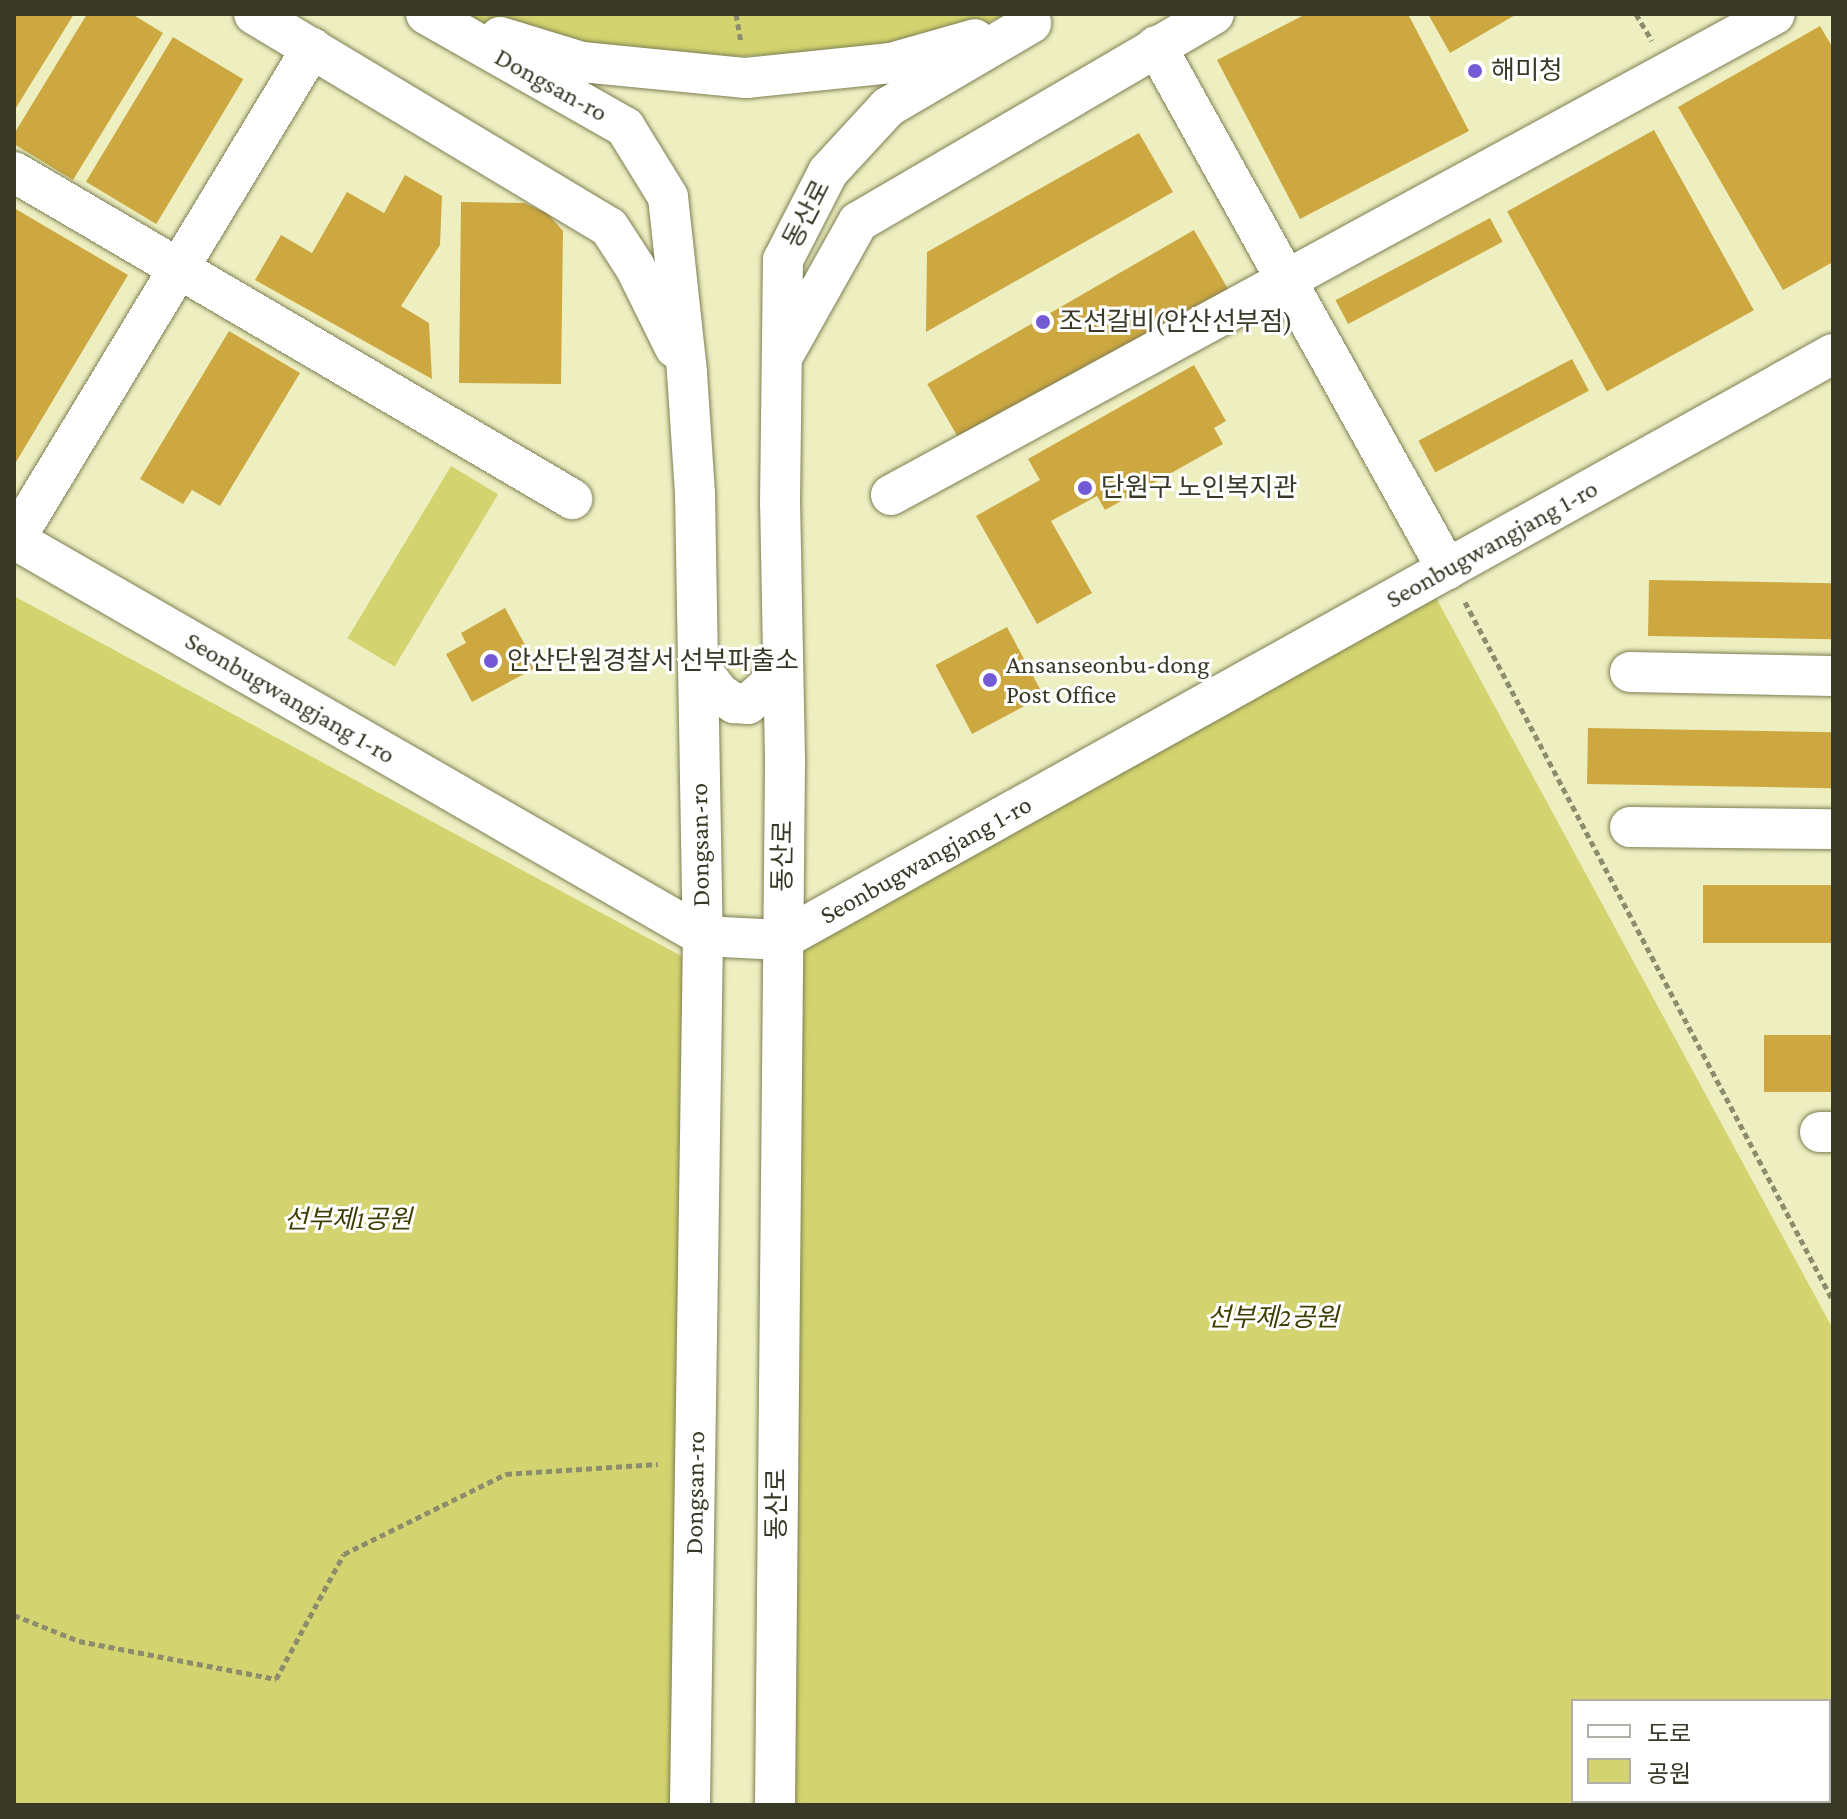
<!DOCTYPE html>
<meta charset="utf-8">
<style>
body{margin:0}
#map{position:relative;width:1847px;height:1819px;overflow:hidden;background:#eeefc0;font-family:"Crimson Pro","Noto Sans KR",serif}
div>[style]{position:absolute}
.green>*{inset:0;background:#d3d46f;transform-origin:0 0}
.building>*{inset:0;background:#cda841;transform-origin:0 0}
.path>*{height:5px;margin-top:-2.5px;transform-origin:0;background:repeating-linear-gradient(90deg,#8d8d6e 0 6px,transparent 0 10px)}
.roads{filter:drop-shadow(0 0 2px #7d7e53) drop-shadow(0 0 2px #7d7e53)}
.minor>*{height:40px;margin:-20px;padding:0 20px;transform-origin:20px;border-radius:20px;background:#fff}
.dots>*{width:22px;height:22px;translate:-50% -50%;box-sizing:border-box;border:4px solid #fff;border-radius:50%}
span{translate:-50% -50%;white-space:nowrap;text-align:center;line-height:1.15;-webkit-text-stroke:6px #fff;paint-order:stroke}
.poi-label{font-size:26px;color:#393927}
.left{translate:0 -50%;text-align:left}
.street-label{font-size:26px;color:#393927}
.park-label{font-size:26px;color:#3f3e02;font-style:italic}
.frame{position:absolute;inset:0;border:16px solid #393927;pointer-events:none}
.legend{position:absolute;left:1571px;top:1699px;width:260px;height:104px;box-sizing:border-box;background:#fff;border:2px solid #b0b0a9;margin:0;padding:10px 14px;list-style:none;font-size:24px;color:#393927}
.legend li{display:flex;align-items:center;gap:16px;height:40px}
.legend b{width:40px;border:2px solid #b0b0a9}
</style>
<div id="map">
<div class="green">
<i style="clip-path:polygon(429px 14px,1009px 14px,924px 46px,674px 60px)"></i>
<i style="left:451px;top:466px;width:55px;height:201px;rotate:31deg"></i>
<i style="clip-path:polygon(1429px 585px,1833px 1329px,1833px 1750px,1829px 1758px,1829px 1701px,1573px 1701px,1573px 1801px,1807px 1801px,1805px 1805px,782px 1805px,787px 949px)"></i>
<i style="clip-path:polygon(14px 596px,685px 958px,678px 1805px,14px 1805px)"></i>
</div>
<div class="building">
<i style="clip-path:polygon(14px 14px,74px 14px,14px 111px)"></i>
<i style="clip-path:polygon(87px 14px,132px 14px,163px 33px,73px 180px,14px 144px,14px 134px)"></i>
<i style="clip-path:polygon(1306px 14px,1408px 14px,1469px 131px,1300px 219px,1217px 60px)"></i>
<i style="clip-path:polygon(1428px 14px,1517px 14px,1450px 53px)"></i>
<i style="clip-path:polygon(1820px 26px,1833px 48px,1833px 262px,1783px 290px,1678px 107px)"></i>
<i style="left:173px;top:37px;width:82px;height:169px;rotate:31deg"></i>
<i style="left:1654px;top:130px;width:206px;height:168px;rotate:61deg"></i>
<i style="clip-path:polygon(1139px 133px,1173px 192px,926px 332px,927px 252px)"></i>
<i style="clip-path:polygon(405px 175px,442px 196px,440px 245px,401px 306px,429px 323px,432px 379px,255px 280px,281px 235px,312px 253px,347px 192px,384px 213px)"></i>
<i style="clip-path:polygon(461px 202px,524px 203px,547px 213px,563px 231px,561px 384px,459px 383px)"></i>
<i style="clip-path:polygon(14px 208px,128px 275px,16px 462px,14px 461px)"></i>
<i style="left:1490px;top:218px;width:27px;height:175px;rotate:62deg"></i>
<i style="left:1194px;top:230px;width:72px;height:308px;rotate:60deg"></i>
<i style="clip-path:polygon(229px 331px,300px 373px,220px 506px,192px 490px,183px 504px,140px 479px)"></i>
<i style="left:1572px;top:359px;width:36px;height:174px;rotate:62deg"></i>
<i style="clip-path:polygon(1194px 365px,1226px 421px,1214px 428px,1223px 444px,1105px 510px,1097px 496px,1051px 521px,1092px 593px,1037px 624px,976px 516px,1040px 480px,1028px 459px)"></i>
<i style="left:1649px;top:580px;width:184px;height:56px;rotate:1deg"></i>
<i style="clip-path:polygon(505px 608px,537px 667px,472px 702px,446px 654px,466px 643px,461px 633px)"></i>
<i style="left:1007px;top:627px;width:78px;height:81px;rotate:62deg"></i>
<i style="left:1588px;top:728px;width:245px;height:56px;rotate:1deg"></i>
<i style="left:1703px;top:885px;width:130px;height:58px"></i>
<i style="left:1764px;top:1035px;width:69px;height:57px"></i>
</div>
<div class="path">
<i style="left:736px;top:14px;width:27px;rotate:80deg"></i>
<i style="left:1636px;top:14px;width:31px;rotate:59deg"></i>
<i style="left:1465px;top:602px;width:790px;rotate:62.23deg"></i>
<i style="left:14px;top:1615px;width:70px;rotate:21.8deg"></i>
<i style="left:79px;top:1641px;width:201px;rotate:10.9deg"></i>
<i style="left:276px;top:1679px;width:142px;rotate:-61.5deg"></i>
<i style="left:344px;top:1554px;width:181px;rotate:-26.3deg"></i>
<i style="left:506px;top:1474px;width:152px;rotate:-3.8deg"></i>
<i style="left:1829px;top:1796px;width:10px;rotate:-66deg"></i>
<i style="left:1824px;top:1805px;width:4px;rotate:-63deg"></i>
</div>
<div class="roads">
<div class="minor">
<i style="left:254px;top:14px;width:414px;rotate:31deg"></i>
<i style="left:609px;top:227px;width:48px;rotate:57deg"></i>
<i style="left:635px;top:267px;width:90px;rotate:63.7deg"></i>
<i style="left:426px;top:14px;width:229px;rotate:29.6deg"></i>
<i style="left:625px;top:127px;width:82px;rotate:58.4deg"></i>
<i style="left:668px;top:197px;width:177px;rotate:83.8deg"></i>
<i style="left:687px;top:373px;width:120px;rotate:86.2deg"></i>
<i style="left:695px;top:493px;width:443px;rotate:89deg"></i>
<i style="left:703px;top:936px;width:869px;rotate:90.86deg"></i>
<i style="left:500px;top:37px;width:86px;rotate:17deg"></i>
<i style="left:582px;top:62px;width:165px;rotate:5.6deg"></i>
<i style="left:746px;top:78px;width:146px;rotate:-5.9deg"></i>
<i style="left:891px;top:63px;width:87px;rotate:-15.9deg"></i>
<i style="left:1156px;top:46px;width:599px;rotate:60.91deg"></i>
<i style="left:14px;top:172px;width:647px;rotate:30.37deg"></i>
<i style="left:784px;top:354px;width:151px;rotate:-60.7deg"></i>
<i style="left:858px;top:222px;width:412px;rotate:-30.3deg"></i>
<i style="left:891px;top:495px;width:1006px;rotate:-28.55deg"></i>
<i style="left:14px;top:539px;width:795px;rotate:29.95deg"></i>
<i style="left:703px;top:936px;width:78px;rotate:2.9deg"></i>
<i style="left:781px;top:940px;width:1204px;rotate:-29.12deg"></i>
<i style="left:15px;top:539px;width:574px;rotate:-58.83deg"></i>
<i style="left:698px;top:666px;width:36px;rotate:52deg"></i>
<i style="left:720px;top:694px;width:17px;rotate:33deg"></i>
<i style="left:734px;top:703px;width:14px;rotate:4deg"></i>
<i style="left:748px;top:704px;width:31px;rotate:-42deg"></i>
<i style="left:771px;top:683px;width:23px;rotate:-67deg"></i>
<i style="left:1630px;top:672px;width:203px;rotate:1.1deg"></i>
<i style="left:1630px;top:827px;width:203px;rotate:0.6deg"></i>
<i style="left:1820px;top:1132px;width:13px"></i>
<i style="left:775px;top:1805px;width:1046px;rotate:-89.45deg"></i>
<i style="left:785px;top:759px;width:255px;rotate:-91.1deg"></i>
<i style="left:780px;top:504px;width:244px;rotate:-89.3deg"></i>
<i style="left:783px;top:260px;width:99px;rotate:-62.9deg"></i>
<i style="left:828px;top:172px;width:88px;rotate:-47.3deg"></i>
<i style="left:888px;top:107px;width:166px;rotate:-30.4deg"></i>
</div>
</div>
<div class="dots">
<i style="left:1475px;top:71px;background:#745ad5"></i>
<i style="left:1043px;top:322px;background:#745ad5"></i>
<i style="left:1085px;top:488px;background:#745ad5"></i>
<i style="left:491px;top:661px;background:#745ad5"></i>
<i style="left:990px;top:680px;background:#745ad5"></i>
</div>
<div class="poi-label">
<span class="left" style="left:1491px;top:71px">해미청</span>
<span class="left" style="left:1059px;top:322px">조선갈비(안산선부점)</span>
<span class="left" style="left:1101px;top:488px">단원구 노인복지관</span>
<span class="left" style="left:507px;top:661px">안산단원경찰서 선부파출소</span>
<span class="left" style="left:1006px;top:680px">Ansanseonbu-dong<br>Post Office</span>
</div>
<div class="street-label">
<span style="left:551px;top:85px;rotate:29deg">Dongsan-ro</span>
<span style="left:807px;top:214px;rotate:-63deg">동산로</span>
<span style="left:1492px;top:544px;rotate:-29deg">Seonbugwangjang 1-ro</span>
<span style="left:290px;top:698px;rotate:30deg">Seonbugwangjang 1-ro</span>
<span style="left:700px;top:845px;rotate:-91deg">Dongsan-ro</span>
<span style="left:783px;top:856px;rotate:-89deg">동산로</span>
<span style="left:926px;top:860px;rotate:-29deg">Seonbugwangjang 1-ro</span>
<span style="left:695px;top:1493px;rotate:-89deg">Dongsan-ro</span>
<span style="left:777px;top:1504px;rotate:-90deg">동산로</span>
</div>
<div class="park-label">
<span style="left:348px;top:1220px">선부제1공원</span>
<span style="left:1273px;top:1318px">선부제2공원</span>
</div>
<div class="frame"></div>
<ul class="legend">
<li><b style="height:10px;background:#fff"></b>도로</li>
<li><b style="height:22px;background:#d3d46f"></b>공원</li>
</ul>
</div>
